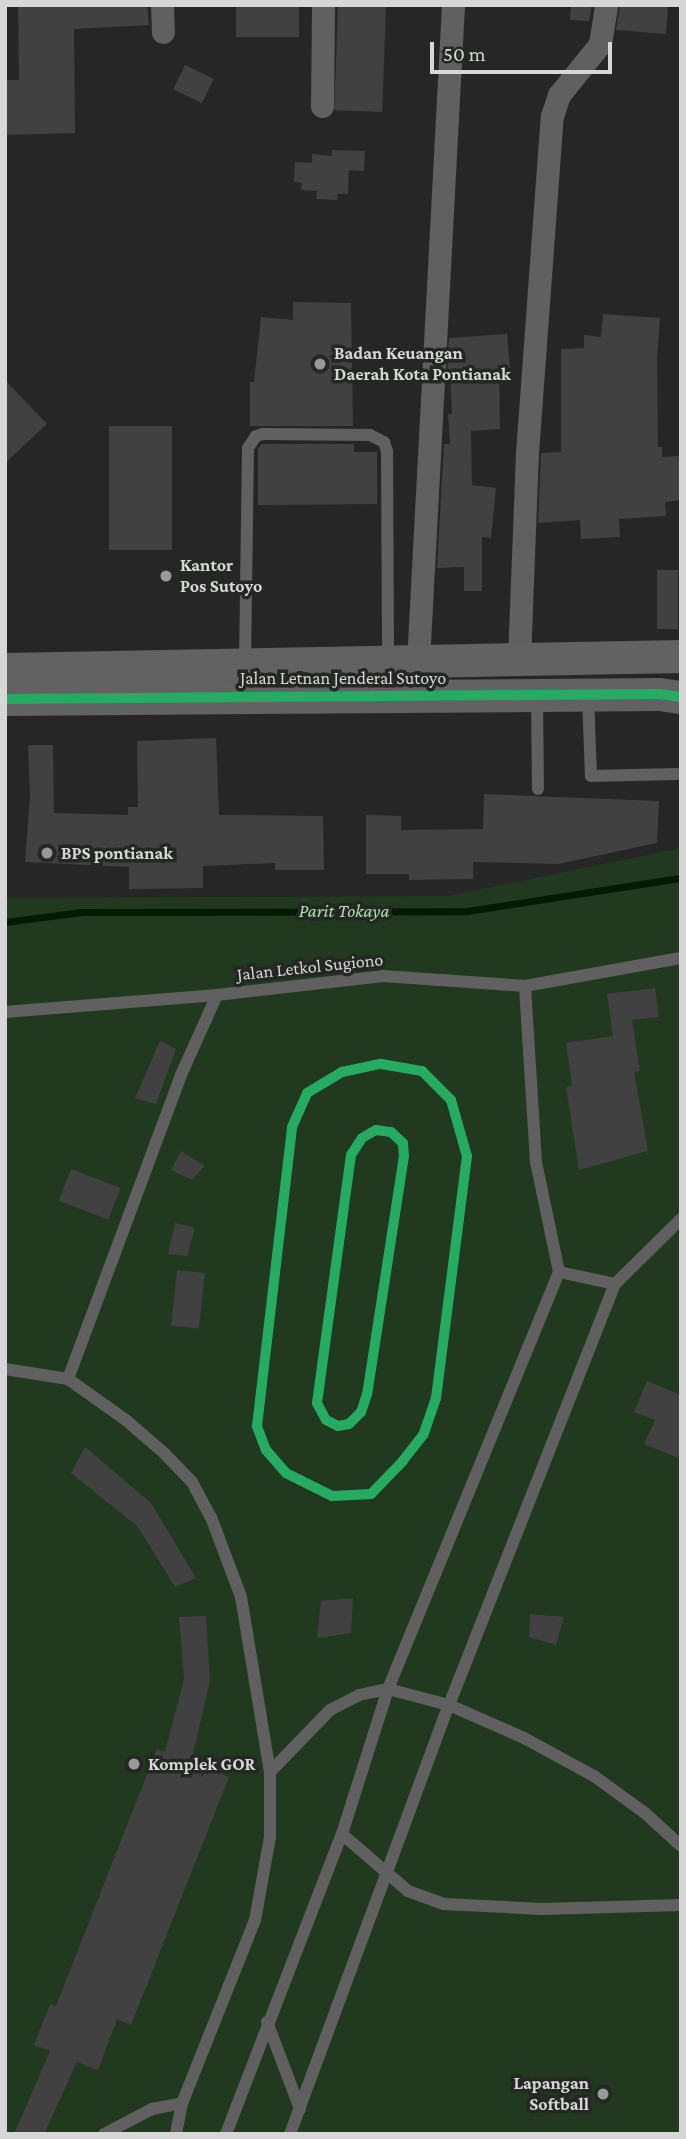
<!DOCTYPE html>
<style>
body{margin:0}
#map{position:relative;width:686px;height:2139px;overflow:hidden;background:#262626;font-family:"Crimson Pro",serif}
div>[style]{position:absolute}
.green>*{inset:0;background:#213a1f}
.stream>*{height:7px;margin:-3.5px;padding:0 3.5px;transform-origin:3.5px;border-radius:3.5px;background:#031a03}
.building>*{inset:0;background:#414141;transform-origin:0 0}
.lane>*{height:12px;margin:-6px;padding:0 6px;transform-origin:6px;border-radius:6px;background:#616060}
.street>*{height:23px;margin:-11.5px;padding:0 11.5px;transform-origin:11.5px;border-radius:11.5px;background:#616060}
.secondary>*{height:33px;margin:-16.5px;padding:0 16.5px;transform-origin:16.5px;border-radius:16.5px;background:#626262}
.cycleway>*{height:10px;margin:-5px;padding:0 5px;transform-origin:5px;border-radius:5px;background:#26ab63}
.dots>*{width:19px;height:19px;translate:-50% -50%;box-sizing:border-box;border:4px solid #252725;border-radius:50%}
span{translate:-50% -50%;white-space:nowrap;text-align:center;line-height:1.15;-webkit-text-stroke:7px #252725;paint-order:stroke}
.poi-label{font-size:18px;color:#d6d7d6;font-weight:700}
.left{translate:0 -50%;text-align:left}
.right{translate:-100% -50%;text-align:right}
.street-label{font-size:18px;color:#d6d7d6}
.water-label{font-size:19px;color:#abe0a7;font-style:italic}
.frame{position:absolute;inset:0;border:7px solid #d6d7d6;pointer-events:none}
.scale{position:absolute;left:430px;top:42px;width:182px;height:32px;box-sizing:border-box;border:4px solid #d6d7d6;border-top:0;padding-left:9px;font-size:21px;line-height:24px;white-space:nowrap;color:#d6d7d6;-webkit-text-stroke:5px #252725;paint-order:stroke}
</style>
<div id="map">
<div class="green">
<i style="clip-path:polygon(681px 848px,681px 2134px,5px 2134px,5px 898px,448px 896px)"></i>
</div>
<div class="stream">
<i style="left:5px;top:922px;width:77px;rotate:-7.5deg"></i>
<i style="left:81px;top:912px;width:386px;rotate:-0.1deg"></i>
<i style="left:467px;top:911px;width:217px;rotate:-8.8deg"></i>
</div>
<div class="building">
<i style="clip-path:polygon(18px 5px,147px 5px,149px 25px,74px 29px,75px 133px,5px 135px,5px 80px,19px 80px)"></i>
<i style="left:236px;top:5px;width:63px;height:32px"></i>
<i style="left:386px;top:5px;width:107px;height:48px;rotate:92deg"></i>
<i style="clip-path:polygon(571px 5px,592px 5px,589px 21px,570px 20px)"></i>
<i style="clip-path:polygon(620px 5px,668px 5px,666px 34px,616px 30px)"></i>
<i style="left:185px;top:65px;width:32px;height:27px;rotate:26deg"></i>
<i style="clip-path:polygon(332px 150px,365px 151px,364px 171px,349px 170px,348px 194px,338px 194px,337px 200px,316px 199px,317px 191px,301px 190px,302px 183px,294px 182px,295px 162px,312px 163px,312px 154px,332px 156px)"></i>
<i style="clip-path:polygon(293px 302px,351px 303px,353px 426px,250px 426px,250px 382px,254px 382px,261px 317px,293px 320px)"></i>
<i style="clip-path:polygon(603px 314px,660px 318px,657px 361px,658px 447px,662px 447px,662px 457px,681px 456px,681px 500px,665px 502px,666px 516px,619px 519px,620px 537px,581px 539px,580px 520px,538px 523px,541px 453px,561px 452px,561px 349px,584px 348px,584px 335px,601px 337px)"></i>
<i style="clip-path:polygon(507px 334px,510px 368px,499px 369px,500px 429px,471px 431px,472px 485px,496px 488px,491px 538px,482px 537px,482px 591px,464px 591px,464px 567px,437px 568px,444px 444px,450px 444px,448px 414px,452px 414px,450px 372px,447px 372px,449px 338px)"></i>
<i style="clip-path:polygon(5px 380px,47px 424px,5px 463px)"></i>
<i style="left:109px;top:426px;width:63px;height:124px"></i>
<i style="clip-path:polygon(262px 444px,354px 444px,354px 452px,377px 452px,377px 504px,258px 505px,258px 449px)"></i>
<i style="left:657px;top:570px;width:21px;height:59px"></i>
<i style="clip-path:polygon(216px 738px,219px 815px,323px 816px,324px 870px,275px 870px,275px 863px,203px 866px,203px 888px,129px 889px,129px 867px,25px 862px,30px 796px,28px 745px,53px 745px,54px 813px,128px 815px,128px 807px,138px 807px,137px 741px)"></i>
<i style="clip-path:polygon(484px 794px,659px 801px,657px 843px,558px 864px,473px 862px,473px 879px,409px 880px,409px 874px,366px 874px,366px 815px,401px 816px,401px 830px,483px 829px)"></i>
<i style="clip-path:polygon(655px 988px,659px 1017px,632px 1020px,640px 1071px,634px 1072px,648px 1151px,579px 1170px,566px 1087px,572px 1086px,566px 1043px,613px 1036px,607px 994px)"></i>
<i style="clip-path:polygon(160px 1041px,176px 1049px,156px 1104px,135px 1098px)"></i>
<i style="clip-path:polygon(181px 1151px,205px 1166px,192px 1180px,171px 1170px)"></i>
<i style="left:71px;top:1169px;width:53px;height:34px;rotate:21deg"></i>
<i style="clip-path:polygon(175px 1223px,195px 1228px,187px 1256px,168px 1254px)"></i>
<i style="left:177px;top:1270px;width:28px;height:56px;rotate:6deg"></i>
<i style="clip-path:polygon(647px 1381px,681px 1395px,681px 1459px,644px 1444px,655px 1420px,634px 1412px)"></i>
<i style="clip-path:polygon(85px 1447px,151px 1503px,196px 1578px,175px 1587px,138px 1527px,71px 1473px)"></i>
<i style="clip-path:polygon(353px 1598px,351px 1633px,317px 1638px,321px 1601px)"></i>
<i style="clip-path:polygon(530px 1614px,564px 1617px,556px 1645px,529px 1637px)"></i>
<i style="clip-path:polygon(206px 1616px,210px 1681px,191px 1762px,229px 1777px,131px 2025px,117px 2019px,98px 2070px,77px 2062px,44px 2134px,14px 2134px,50px 2051px,34px 2045px,50px 2004px,56px 2006px,157px 1749px,165px 1752px,184px 1679px,179px 1617px)"></i>
</div>
<div class="lane">
<i style="left:245px;top:663px;width:215px;rotate:-89.2deg"></i>
<i style="left:248px;top:448px;width:14px;rotate:-56deg"></i>
<i style="left:256px;top:436px;width:7px;rotate:-16deg"></i>
<i style="left:263px;top:434px;width:107px;rotate:0.5deg"></i>
<i style="left:370px;top:435px;width:16px;rotate:27deg"></i>
<i style="left:384px;top:442px;width:9px;rotate:72deg"></i>
<i style="left:387px;top:451px;width:208px;rotate:89.7deg"></i>
<i style="left:537px;top:695px;width:94px;rotate:89.4deg"></i>
<i style="left:588px;top:695px;width:81px;rotate:87.9deg"></i>
<i style="left:591px;top:776px;width:86px;rotate:-1.3deg"></i>
<i style="left:5px;top:1012px;width:213px;rotate:-4.6deg"></i>
<i style="left:217px;top:995px;width:167px;rotate:-6.5deg"></i>
<i style="left:383px;top:976px;width:142px;rotate:4deg"></i>
<i style="left:525px;top:986px;width:158px;rotate:-10.2deg"></i>
<i style="left:559px;top:1272px;width:57px;rotate:12.1deg"></i>
<i style="left:5px;top:1369px;width:64px;rotate:9deg"></i>
<i style="left:68px;top:1379px;width:72px;rotate:35.4deg"></i>
<i style="left:127px;top:1421px;width:49px;rotate:40.9deg"></i>
<i style="left:164px;top:1453px;width:40px;rotate:46deg"></i>
<i style="left:192px;top:1482px;width:40px;rotate:62deg"></i>
<i style="left:211px;top:1517px;width:85px;rotate:69.4deg"></i>
<i style="left:241px;top:1597px;width:177px;rotate:80.6deg"></i>
<i style="left:270px;top:1772px;width:65px;rotate:90deg"></i>
<i style="left:270px;top:1837px;width:84px;rotate:100.2deg"></i>
<i style="left:255px;top:1920px;width:197px;rotate:111.7deg"></i>
<i style="left:68px;top:1379px;width:324px;rotate:-69.6deg"></i>
<i style="left:181px;top:1075px;width:88px;rotate:-65.8deg"></i>
<i style="left:270px;top:1772px;width:86px;rotate:-45.9deg"></i>
<i style="left:330px;top:1710px;width:33px;rotate:-27deg"></i>
<i style="left:359px;top:1695px;width:30px;rotate:-12deg"></i>
<i style="left:388px;top:1689px;width:63px;rotate:14.7deg"></i>
<i style="left:449px;top:1705px;width:82px;rotate:23.7deg"></i>
<i style="left:524px;top:1738px;width:80px;rotate:28.5deg"></i>
<i style="left:594px;top:1776px;width:63px;rotate:36deg"></i>
<i style="left:645px;top:1813px;width:49px;rotate:42.5deg"></i>
<i style="left:342px;top:1834px;width:87px;rotate:40.8deg"></i>
<i style="left:408px;top:1891px;width:38px;rotate:20deg"></i>
<i style="left:444px;top:1904px;width:98px;rotate:2.9deg"></i>
<i style="left:542px;top:1909px;width:139px;rotate:-1.6deg"></i>
<i style="left:267px;top:2022px;width:93px;rotate:69.2deg"></i>
<i style="left:104px;top:2134px;width:54px;rotate:-27.5deg"></i>
<i style="left:152px;top:2109px;width:31px;rotate:-11deg"></i>
<i style="left:182px;top:2103px;width:32px;rotate:101deg"></i>
<i style="left:226px;top:2134px;width:322px;rotate:-68.9deg"></i>
<i style="left:342px;top:1834px;width:152px;rotate:-72.4deg"></i>
<i style="left:388px;top:1689px;width:451px;rotate:-67.7deg"></i>
<i style="left:559px;top:1272px;width:112px;rotate:-101.8deg"></i>
<i style="left:536px;top:1162px;width:176px;rotate:-93.6deg"></i>
<i style="left:290px;top:2134px;width:458px;rotate:-69.7deg"></i>
<i style="left:449px;top:1705px;width:453px;rotate:-68.5deg"></i>
<i style="left:615px;top:1284px;width:93px;rotate:-44.6deg"></i>
</div>
<div class="street">
<i style="left:162px;top:5px;width:27px;rotate:88deg"></i>
<i style="left:322px;top:106px;width:101px;rotate:-89.4deg"></i>
<i style="left:519px;top:660px;width:207px;rotate:-87.8deg"></i>
<i style="left:527px;top:453px;width:338px;rotate:-85.8deg"></i>
<i style="left:552px;top:116px;width:22px;rotate:-72deg"></i>
<i style="left:559px;top:95px;width:65px;rotate:-51.2deg"></i>
<i style="left:600px;top:44px;width:39px;rotate:-81deg"></i>
<i style="left:418px;top:662px;width:658px;rotate:-86.95deg"></i>
</div>
<div class="secondary">
<i style="left:5px;top:669px;width:676px;rotate:-1.1deg"></i>
<i style="left:5px;top:699px;width:654px;rotate:-0.44deg"></i>
<i style="left:659px;top:694px;width:22px;rotate:8deg"></i>
</div>
<div class="cycleway">
<i style="left:5px;top:699px;width:654px;rotate:-0.44deg"></i>
<i style="left:659px;top:694px;width:22px;rotate:8deg"></i>
<i style="left:381px;top:1064px;width:42px;rotate:9.7deg"></i>
<i style="left:422px;top:1071px;width:41px;rotate:45deg"></i>
<i style="left:451px;top:1100px;width:58px;rotate:74.1deg"></i>
<i style="left:467px;top:1156px;width:244px;rotate:97.3deg"></i>
<i style="left:436px;top:1398px;width:39px;rotate:109deg"></i>
<i style="left:423px;top:1435px;width:33px;rotate:128deg"></i>
<i style="left:403px;top:1461px;width:46px;rotate:134.1deg"></i>
<i style="left:371px;top:1494px;width:39px;rotate:177deg"></i>
<i style="left:332px;top:1496px;width:51px;rotate:-153.4deg"></i>
<i style="left:286px;top:1473px;width:30px;rotate:-131deg"></i>
<i style="left:266px;top:1450px;width:26px;rotate:-111deg"></i>
<i style="left:257px;top:1426px;width:301px;rotate:-83.3deg"></i>
<i style="left:292px;top:1127px;width:37px;rotate:-66deg"></i>
<i style="left:307px;top:1093px;width:41px;rotate:-31deg"></i>
<i style="left:342px;top:1072px;width:40px;rotate:-12deg"></i>
<i style="left:376px;top:1130px;width:15px;rotate:8deg"></i>
<i style="left:391px;top:1132px;width:16px;rotate:43deg"></i>
<i style="left:403px;top:1143px;width:13px;rotate:86deg"></i>
<i style="left:404px;top:1156px;width:241px;rotate:98.8deg"></i>
<i style="left:367px;top:1394px;width:19px;rotate:108deg"></i>
<i style="left:361px;top:1412px;width:17px;rotate:135deg"></i>
<i style="left:349px;top:1424px;width:11px;rotate:170deg"></i>
<i style="left:338px;top:1426px;width:13px;rotate:-153deg"></i>
<i style="left:326px;top:1420px;width:19px;rotate:-118deg"></i>
<i style="left:317px;top:1403px;width:250px;rotate:-82.2deg"></i>
<i style="left:351px;top:1155px;width:20px;rotate:-57deg"></i>
<i style="left:362px;top:1138px;width:16px;rotate:-30deg"></i>
</div>
<div class="dots">
<i style="left:320px;top:364px;background:#989998"></i>
<i style="left:166px;top:576px;background:#989998"></i>
<i style="left:47px;top:853px;background:#989998"></i>
<i style="left:134px;top:1764px;background:#989998"></i>
<i style="left:603px;top:2094px;background:#989998"></i>
</div>
<div class="poi-label">
<span class="left" style="left:334px;top:364px">Badan Keuangan<br>Daerah Kota Pontianak</span>
<span class="left" style="left:180px;top:576px">Kantor<br>Pos Sutoyo</span>
<span class="left" style="left:61px;top:853px">BPS pontianak</span>
<span class="left" style="left:148px;top:1764px">Komplek GOR</span>
<span class="right" style="left:589px;top:2094px">Lapangan<br>Softball</span>
</div>
<div class="street-label">
<span style="left:343px;top:678px">Jalan Letnan Jenderal Sutoyo</span>
<span style="left:310px;top:967px;rotate:-6deg">Jalan Letkol Sugiono</span>
</div>
<div class="water-label">
<span style="left:344px;top:911px">Parit Tokaya</span>
</div>
<div class="frame"></div>
<div class="scale">50 m</div>
</div>
